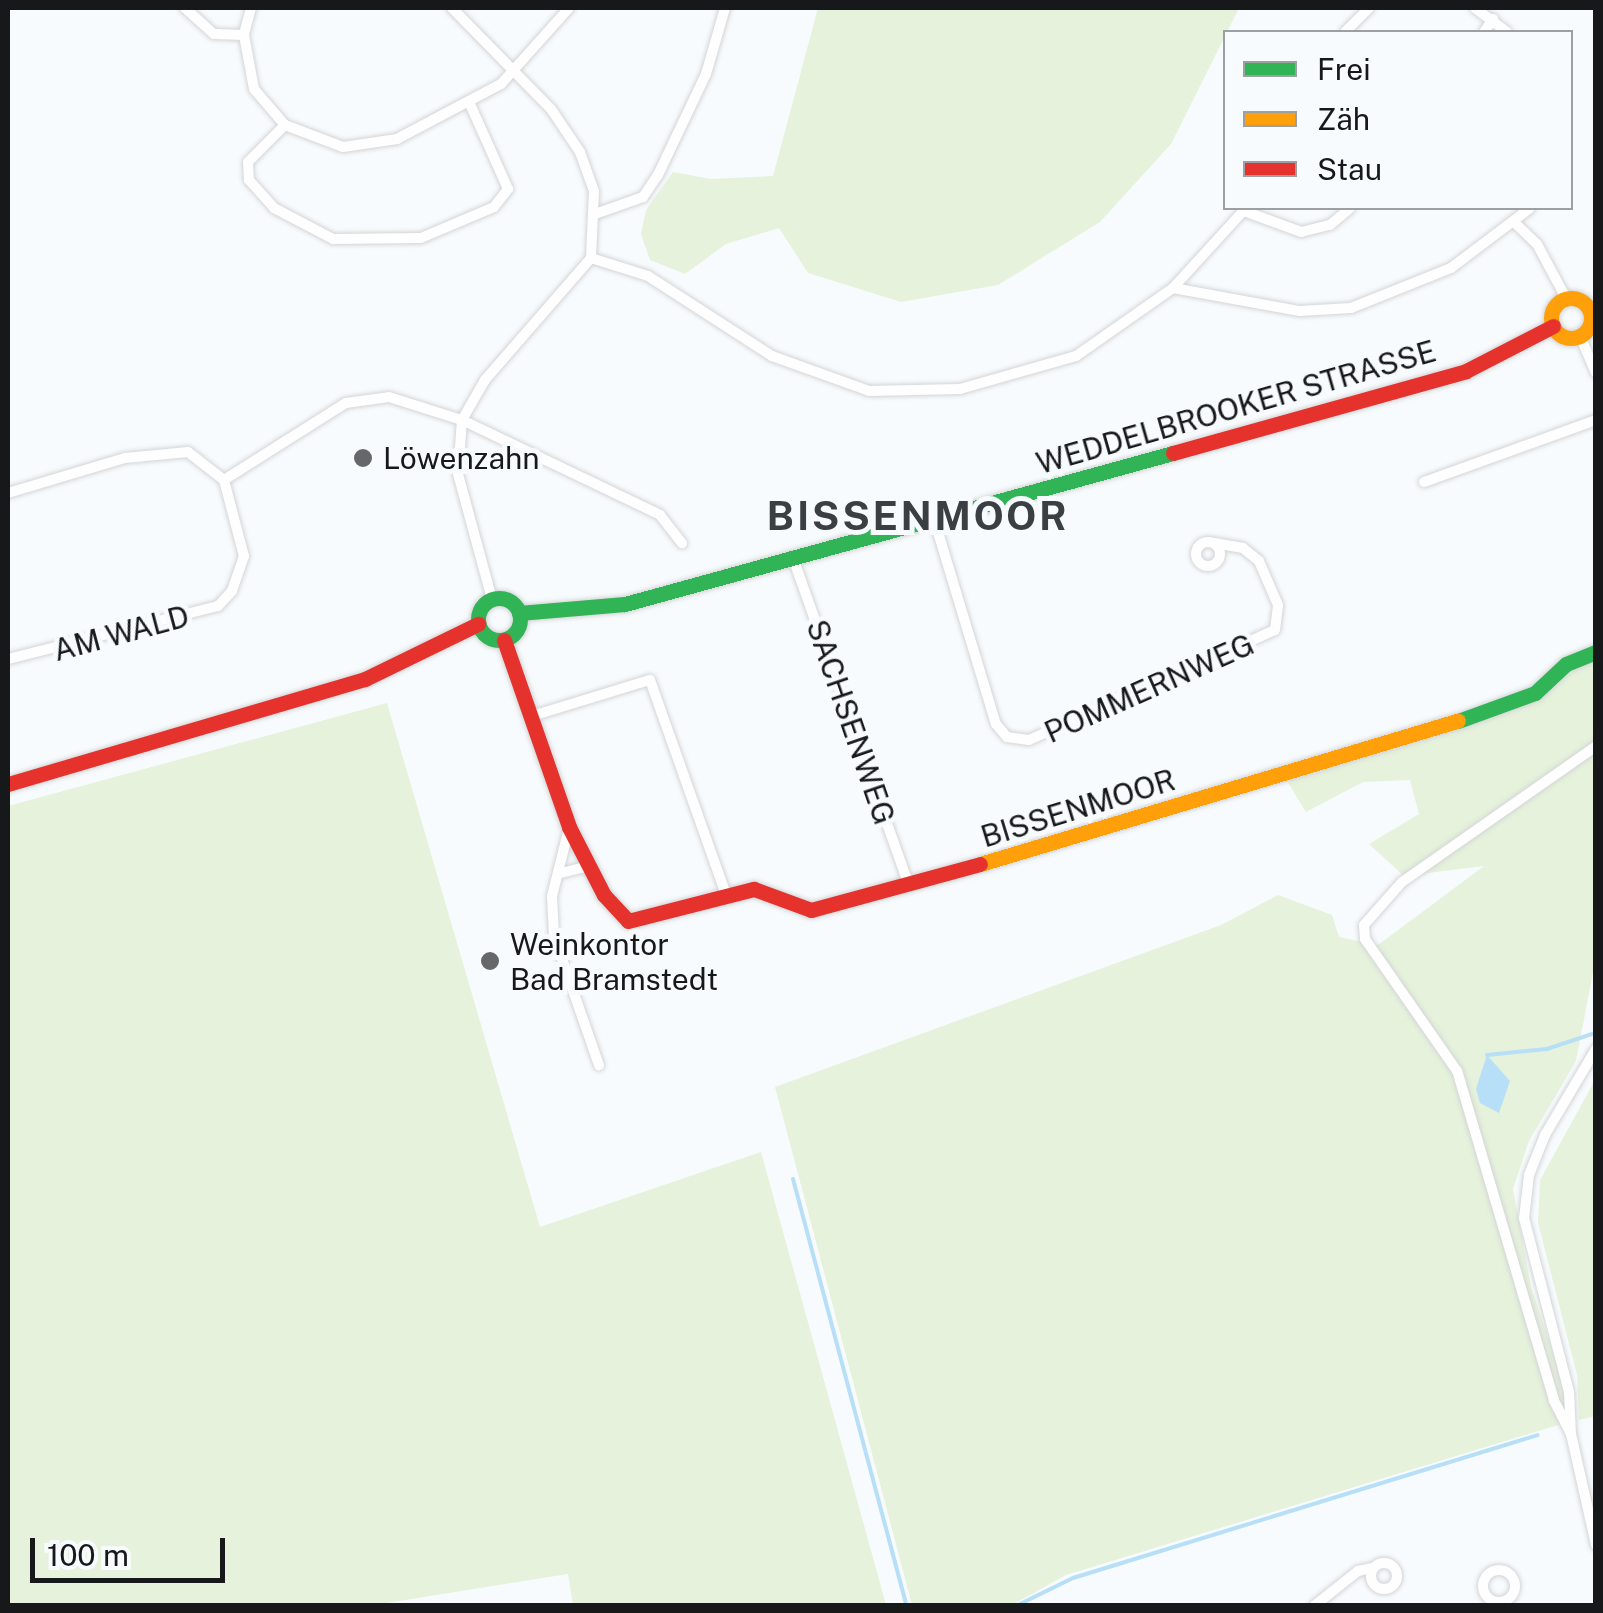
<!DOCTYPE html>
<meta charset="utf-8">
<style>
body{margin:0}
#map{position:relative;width:1603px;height:1613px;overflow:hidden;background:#f8fbfd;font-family:"Public Sans",sans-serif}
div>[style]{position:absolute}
.green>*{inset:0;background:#e6f2db}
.water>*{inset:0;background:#b7dff7}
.stream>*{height:4px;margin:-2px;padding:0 2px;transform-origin:2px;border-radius:2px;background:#b7dff7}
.roads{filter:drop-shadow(0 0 2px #d3d5d7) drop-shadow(0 0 2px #d3d5d7)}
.street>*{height:10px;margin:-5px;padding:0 5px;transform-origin:5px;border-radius:5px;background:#fefeff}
.street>.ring{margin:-5px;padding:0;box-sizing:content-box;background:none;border:10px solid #fefeff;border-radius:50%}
.fast>*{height:15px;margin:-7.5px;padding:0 7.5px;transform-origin:7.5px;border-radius:7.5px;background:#30b455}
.fast>.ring{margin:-7.5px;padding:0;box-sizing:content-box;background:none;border:15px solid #30b455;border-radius:50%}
.slow>*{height:15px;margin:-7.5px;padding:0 7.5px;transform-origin:7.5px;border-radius:7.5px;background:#ff9f0a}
.slow>.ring{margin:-7.5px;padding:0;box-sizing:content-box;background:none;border:15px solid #ff9f0a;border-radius:50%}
.jam>*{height:15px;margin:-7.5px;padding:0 7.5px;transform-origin:7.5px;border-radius:7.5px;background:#e5322d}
.dots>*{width:28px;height:28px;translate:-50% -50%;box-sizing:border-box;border:5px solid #f7fbfe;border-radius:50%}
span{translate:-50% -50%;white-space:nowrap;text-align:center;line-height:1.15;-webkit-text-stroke:10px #f7fbfe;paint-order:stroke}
.street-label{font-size:30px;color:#161819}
.poi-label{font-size:30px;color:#161819}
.left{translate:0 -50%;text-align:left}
.district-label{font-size:40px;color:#3a3f43;font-weight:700;letter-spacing:2.5px}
.frame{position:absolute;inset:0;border:10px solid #161819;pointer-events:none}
.legend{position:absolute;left:1223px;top:30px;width:350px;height:180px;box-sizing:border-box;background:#f7fbfe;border:2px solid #9da0a2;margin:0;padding:12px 18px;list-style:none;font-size:30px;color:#161819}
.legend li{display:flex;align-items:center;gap:20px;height:50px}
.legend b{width:50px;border:2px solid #9da0a2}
.scale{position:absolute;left:30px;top:1538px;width:195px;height:45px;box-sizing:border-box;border:5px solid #161819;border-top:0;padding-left:12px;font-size:30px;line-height:35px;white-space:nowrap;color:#161819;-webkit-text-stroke:8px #f7fbfe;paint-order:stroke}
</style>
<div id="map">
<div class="green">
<i style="clip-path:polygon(818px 8px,1239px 8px,1171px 144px,1100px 222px,998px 285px,901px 302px,808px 273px,779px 228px,726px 244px,685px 274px,650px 260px,641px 234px,646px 210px,673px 172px,711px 179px,773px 176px)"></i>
<i style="clip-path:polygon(1595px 655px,1595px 962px,1576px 1061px,1529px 1141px,1513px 1189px,1531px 1287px,1565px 1388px,1568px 1422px,1066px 1575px,1012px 1605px,912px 1605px,775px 1087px,1221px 925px,1278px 895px,1332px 915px,1339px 937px,1378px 945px,1484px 866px,1404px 876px,1369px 844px,1419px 814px,1410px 780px,1363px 782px,1306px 812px,1285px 778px,1487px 716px)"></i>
<i style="clip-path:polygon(387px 703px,540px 1227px,761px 1152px,886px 1605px,573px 1605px,568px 1574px,374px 1605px,8px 1605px,8px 806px)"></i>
<i style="clip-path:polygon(1595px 1080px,1596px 1416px,1579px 1420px,1577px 1375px,1538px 1223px,1540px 1180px)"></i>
</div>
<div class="water">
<i style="clip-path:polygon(1487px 1055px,1510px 1081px,1499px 1113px,1480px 1103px,1476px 1089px)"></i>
</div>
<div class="stream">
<i style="left:1487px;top:1055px;width:60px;rotate:-5.7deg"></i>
<i style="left:1547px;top:1049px;width:47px;rotate:-18.4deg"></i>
<i style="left:793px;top:1179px;width:442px;rotate:75.1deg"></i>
<i style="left:1016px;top:1606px;width:64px;rotate:-26.2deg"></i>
<i style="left:1073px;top:1578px;width:486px;rotate:-17.1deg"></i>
</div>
<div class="roads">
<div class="street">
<i style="left:185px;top:8px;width:39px;rotate:42deg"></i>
<i style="left:214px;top:34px;width:30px;rotate:2deg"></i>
<i style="left:251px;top:8px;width:28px;rotate:105deg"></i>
<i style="left:244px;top:35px;width:55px;rotate:79.5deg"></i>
<i style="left:254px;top:89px;width:48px;rotate:49.3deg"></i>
<i style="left:285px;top:125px;width:62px;rotate:20.8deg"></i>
<i style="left:343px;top:147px;width:55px;rotate:-8.4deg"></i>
<i style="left:397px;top:139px;width:118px;rotate:-27.9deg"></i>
<i style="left:501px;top:84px;width:102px;rotate:-48.2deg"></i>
<i style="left:452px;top:8px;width:141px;rotate:45.6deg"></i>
<i style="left:551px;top:109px;width:52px;rotate:56deg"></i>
<i style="left:580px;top:152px;width:41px;rotate:70.3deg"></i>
<i style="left:594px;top:191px;width:67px;rotate:92.6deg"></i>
<i style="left:591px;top:258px;width:162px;rotate:131deg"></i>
<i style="left:485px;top:380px;width:46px;rotate:119.9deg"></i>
<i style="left:462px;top:420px;width:54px;rotate:94.2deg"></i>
<i style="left:458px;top:474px;width:130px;rotate:74.8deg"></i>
<i style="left:1475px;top:8px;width:40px;rotate:37deg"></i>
<i style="left:1345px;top:32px;width:34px;rotate:-45deg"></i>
<i style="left:1484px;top:32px;width:16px;rotate:-55deg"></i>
<i style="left:285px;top:125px;width:52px;rotate:135deg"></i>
<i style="left:248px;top:162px;width:18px;rotate:87deg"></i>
<i style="left:249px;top:180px;width:38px;rotate:48deg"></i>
<i style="left:274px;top:208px;width:67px;rotate:27.7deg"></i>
<i style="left:333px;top:239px;width:88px;rotate:-0.7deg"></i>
<i style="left:421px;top:238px;width:79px;rotate:-23deg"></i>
<i style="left:494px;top:207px;width:23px;rotate:-52deg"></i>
<i style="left:508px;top:189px;width:95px;rotate:-114.1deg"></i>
<i style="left:1244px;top:211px;width:61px;rotate:20.2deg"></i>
<i style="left:1301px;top:232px;width:30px;rotate:-14deg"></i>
<i style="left:1330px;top:225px;width:26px;rotate:-40deg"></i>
<i style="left:595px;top:214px;width:51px;rotate:-19.5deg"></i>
<i style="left:643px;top:197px;width:27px;rotate:-56deg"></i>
<i style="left:658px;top:175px;width:112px;rotate:-64.6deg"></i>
<i style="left:706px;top:74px;width:69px;rotate:-73.9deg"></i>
<i style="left:1516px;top:224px;width:29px;rotate:44deg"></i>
<i style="left:1537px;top:244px;width:61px;rotate:61.8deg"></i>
<i style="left:591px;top:258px;width:60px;rotate:17.5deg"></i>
<i style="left:648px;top:276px;width:148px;rotate:32.8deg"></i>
<i style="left:772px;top:356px;width:103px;rotate:19.8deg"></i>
<i style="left:869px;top:391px;width:91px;rotate:-1.3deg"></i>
<i style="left:960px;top:389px;width:121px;rotate:-15.9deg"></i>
<i style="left:1076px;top:356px;width:118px;rotate:-35deg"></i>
<i style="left:1173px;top:288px;width:108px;rotate:-47.6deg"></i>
<i style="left:1173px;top:288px;width:129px;rotate:10.3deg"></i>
<i style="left:1300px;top:311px;width:51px;rotate:-3.4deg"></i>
<i style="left:1351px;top:308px;width:108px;rotate:-21.8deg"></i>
<i style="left:1451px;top:268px;width:99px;rotate:-37.2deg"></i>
<i style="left:1580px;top:336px;width:40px;rotate:66.6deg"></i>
<i style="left:224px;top:480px;width:144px;rotate:-32.3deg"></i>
<i style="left:346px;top:403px;width:43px;rotate:-7.9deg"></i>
<i style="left:389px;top:397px;width:77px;rotate:17.5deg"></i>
<i style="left:462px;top:420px;width:220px;rotate:25.6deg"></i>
<i style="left:660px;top:515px;width:36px;rotate:52deg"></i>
<i style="left:1424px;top:482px;width:183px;rotate:-19.8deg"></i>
<i style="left:8px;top:493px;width:122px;rotate:-16.7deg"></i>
<i style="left:125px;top:458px;width:63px;rotate:-5.4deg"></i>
<i style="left:188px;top:452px;width:46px;rotate:37.9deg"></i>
<i style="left:224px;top:480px;width:79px;rotate:75.3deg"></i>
<i style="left:244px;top:556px;width:37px;rotate:109deg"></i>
<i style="left:232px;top:591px;width:21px;rotate:133deg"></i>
<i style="left:218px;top:606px;width:217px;rotate:165.8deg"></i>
<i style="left:934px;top:519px;width:214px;rotate:73.2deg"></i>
<i style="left:996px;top:724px;width:17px;rotate:50deg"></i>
<i style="left:1007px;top:737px;width:22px;rotate:8deg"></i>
<i style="left:1029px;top:740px;width:269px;rotate:-24.1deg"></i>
<i style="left:1275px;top:630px;width:25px;rotate:-83deg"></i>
<i style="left:1278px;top:605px;width:48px;rotate:-113.4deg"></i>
<i style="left:1259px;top:561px;width:21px;rotate:-141deg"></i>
<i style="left:1243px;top:548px;width:29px;rotate:-170deg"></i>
<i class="ring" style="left:1196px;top:542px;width:14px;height:14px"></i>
<i style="left:793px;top:558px;width:348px;rotate:70.5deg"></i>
<i style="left:532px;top:716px;width:123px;rotate:-17deg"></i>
<i style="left:650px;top:680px;width:230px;rotate:70.5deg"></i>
<i style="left:569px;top:828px;width:70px;rotate:104deg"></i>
<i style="left:552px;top:896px;width:40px;rotate:87.1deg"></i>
<i style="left:554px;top:936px;width:137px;rotate:70.8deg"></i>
<i style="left:561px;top:873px;width:30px;rotate:-14deg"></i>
<i style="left:1596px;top:1049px;width:100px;rotate:120.7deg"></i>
<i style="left:1545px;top:1135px;width:43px;rotate:111.8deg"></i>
<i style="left:1529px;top:1175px;width:43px;rotate:96.6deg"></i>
<i style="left:1524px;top:1218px;width:180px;rotate:75.5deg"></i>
<i style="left:1569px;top:1392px;width:42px;rotate:87.3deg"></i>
<i style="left:1571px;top:1434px;width:114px;rotate:77.3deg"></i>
<i style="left:1571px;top:1434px;width:38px;rotate:-117deg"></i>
<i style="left:1554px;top:1400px;width:343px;rotate:-106.4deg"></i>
<i style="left:1457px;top:1071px;width:161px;rotate:-124.9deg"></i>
<i style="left:1365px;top:939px;width:14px;rotate:-94deg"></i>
<i style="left:1364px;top:925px;width:57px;rotate:-48.5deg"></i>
<i style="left:1402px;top:882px;width:237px;rotate:-35deg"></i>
<i class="ring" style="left:1371px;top:1563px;width:16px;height:16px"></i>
<i class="ring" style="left:1483px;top:1570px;width:22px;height:22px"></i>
<i style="left:1314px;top:1606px;width:56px;rotate:-38.5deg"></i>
<i style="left:1358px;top:1571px;width:14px;rotate:-12deg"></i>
</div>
<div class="fast">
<i class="ring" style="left:478px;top:598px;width:27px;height:27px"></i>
<i style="left:519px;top:613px;width:106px;rotate:-4.9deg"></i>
<i style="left:625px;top:604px;width:568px;rotate:-15.41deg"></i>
<i style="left:1458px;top:721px;width:82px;rotate:-20deg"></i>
<i style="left:1535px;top:693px;width:42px;rotate:-43.1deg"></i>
<i style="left:1566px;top:664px;width:32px;rotate:-22deg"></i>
</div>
<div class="slow">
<i class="ring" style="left:1551px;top:298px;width:25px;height:25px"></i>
<i style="left:980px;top:864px;width:499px;rotate:-16.7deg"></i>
</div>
<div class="jam">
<i style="left:1173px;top:453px;width:304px;rotate:-15.6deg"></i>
<i style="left:1466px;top:371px;width:98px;rotate:-27.3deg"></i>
<i style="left:504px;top:640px;width:198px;rotate:70.8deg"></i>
<i style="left:569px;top:827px;width:76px;rotate:62.8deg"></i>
<i style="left:604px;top:895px;width:35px;rotate:47deg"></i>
<i style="left:628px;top:921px;width:130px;rotate:-14.3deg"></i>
<i style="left:754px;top:889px;width:61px;rotate:20.2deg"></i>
<i style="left:811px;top:910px;width:175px;rotate:-15.2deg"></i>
<i style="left:8px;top:784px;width:372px;rotate:-16.4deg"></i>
<i style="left:365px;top:679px;width:126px;rotate:-26deg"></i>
</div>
</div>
<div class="dots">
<i style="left:363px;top:458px;background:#656769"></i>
<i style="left:490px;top:961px;background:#656769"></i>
</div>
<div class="street-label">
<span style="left:1236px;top:407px;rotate:-16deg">WEDDELBROOKER STRASSE</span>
<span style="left:121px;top:633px;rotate:-15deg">AM WALD</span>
<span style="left:1149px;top:688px;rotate:-24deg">POMMERNWEG</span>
<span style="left:851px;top:722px;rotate:71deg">SACHSENWEG</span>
<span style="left:1078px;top:808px;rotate:-17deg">BISSENMOOR</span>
</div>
<div class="poi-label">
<span class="left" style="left:383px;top:458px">Löwenzahn</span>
<span class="left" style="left:510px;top:961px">Weinkontor<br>Bad Bramstedt</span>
</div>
<div class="district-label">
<span style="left:918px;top:516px">BISSENMOOR</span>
</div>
<div class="frame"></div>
<ul class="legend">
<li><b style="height:12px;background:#30b455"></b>Frei</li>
<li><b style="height:12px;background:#ff9f0a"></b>Zäh</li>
<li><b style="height:12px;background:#e5322d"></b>Stau</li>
</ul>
<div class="scale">100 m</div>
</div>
